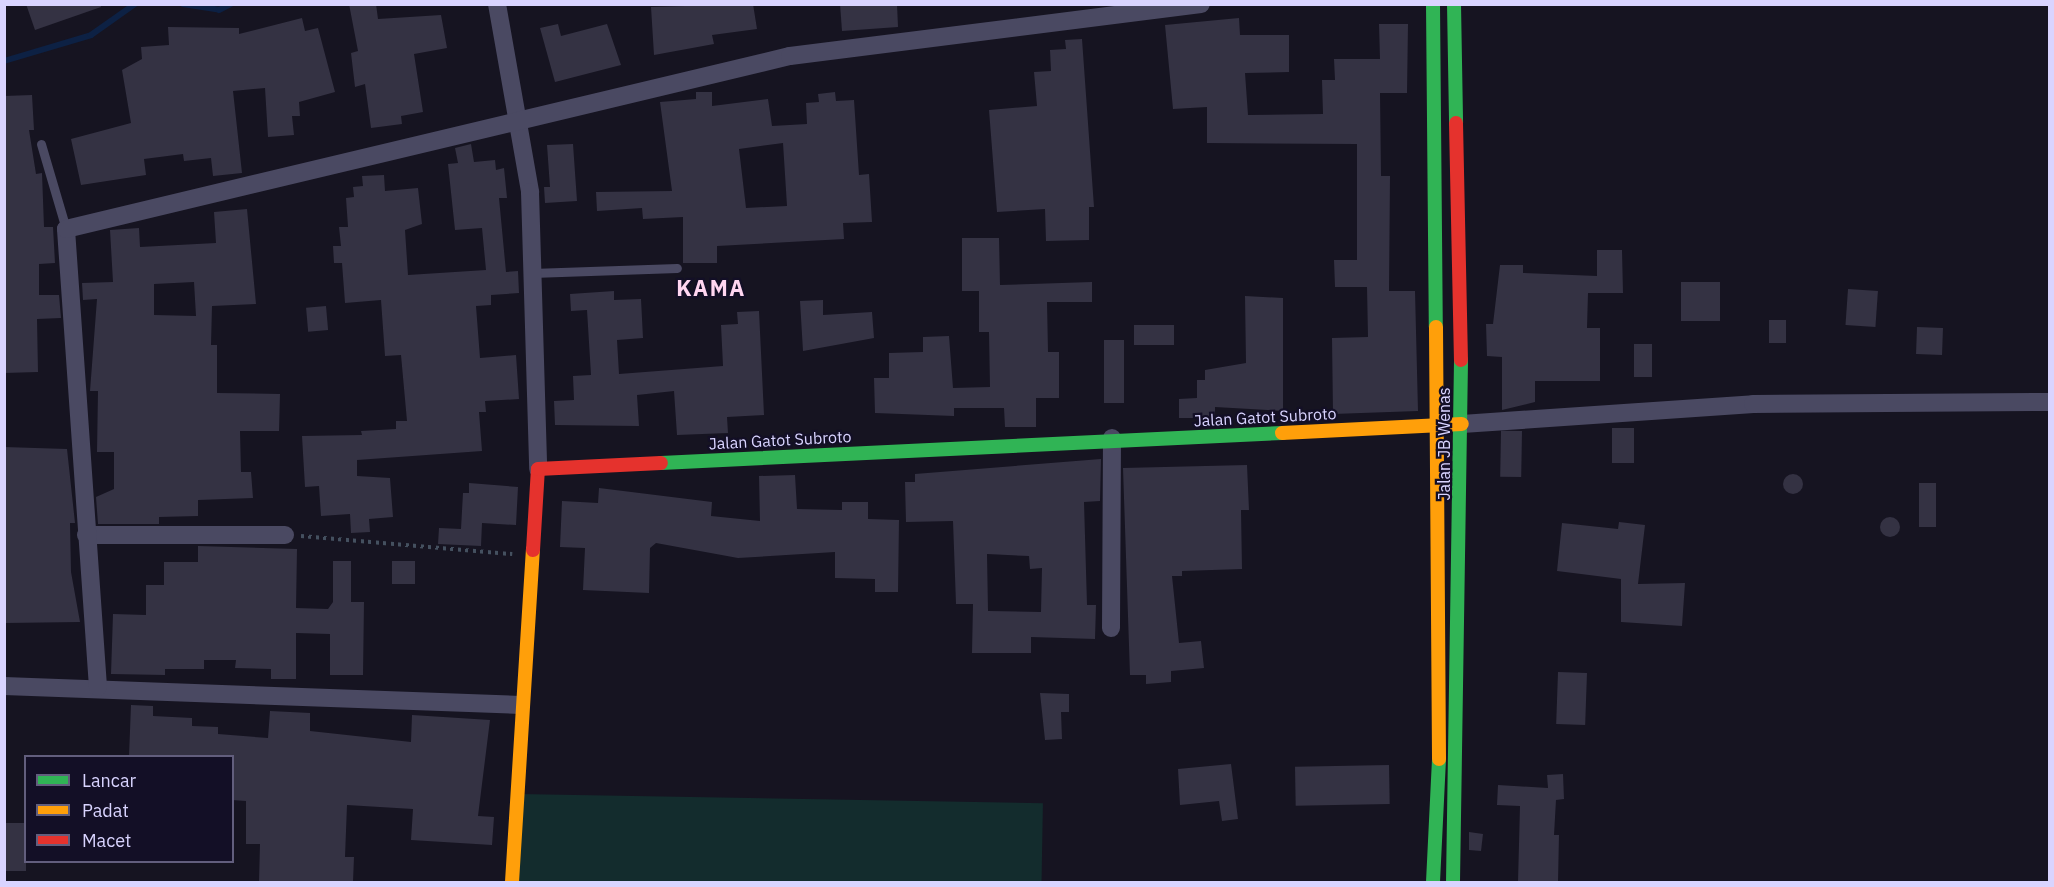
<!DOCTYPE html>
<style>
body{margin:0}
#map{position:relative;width:2054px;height:887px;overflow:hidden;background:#161421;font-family:"IBM Plex Sans",sans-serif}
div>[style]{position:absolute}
.green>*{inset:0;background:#132c2d;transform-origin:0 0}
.stream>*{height:6px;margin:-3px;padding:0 3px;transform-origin:3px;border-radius:3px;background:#0d2144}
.building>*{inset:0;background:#343243;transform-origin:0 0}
.round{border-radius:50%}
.path>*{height:4px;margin-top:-2px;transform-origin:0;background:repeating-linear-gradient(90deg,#44505f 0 3px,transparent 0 7.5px)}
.lane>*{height:9px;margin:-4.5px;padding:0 4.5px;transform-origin:4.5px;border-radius:4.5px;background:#4a4962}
.street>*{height:18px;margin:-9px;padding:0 9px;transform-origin:9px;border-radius:9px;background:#4a4962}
.fast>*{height:14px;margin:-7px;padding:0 7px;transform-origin:7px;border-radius:7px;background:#30b455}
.slow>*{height:14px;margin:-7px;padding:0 7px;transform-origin:7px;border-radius:7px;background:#ff9f0a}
.jam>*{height:14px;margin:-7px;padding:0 7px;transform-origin:7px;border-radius:7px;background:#e5322d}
span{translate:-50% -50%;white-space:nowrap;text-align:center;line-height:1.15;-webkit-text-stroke:4.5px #130f26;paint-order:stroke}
.street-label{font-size:16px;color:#d9d4ff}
.district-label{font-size:22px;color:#ffd6f0;font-weight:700;letter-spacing:1.5px}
.frame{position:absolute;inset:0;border:6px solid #d9d4ff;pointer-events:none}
.legend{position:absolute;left:24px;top:755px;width:210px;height:108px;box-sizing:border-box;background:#130f26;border:2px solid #625e7d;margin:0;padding:8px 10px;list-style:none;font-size:18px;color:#d9d4ff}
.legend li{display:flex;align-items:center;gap:12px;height:30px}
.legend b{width:30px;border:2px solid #625e7d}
</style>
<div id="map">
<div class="green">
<i style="left:518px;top:794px;width:525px;height:88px;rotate:1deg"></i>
</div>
<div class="stream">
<i style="left:183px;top:4px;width:36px;rotate:9deg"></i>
<i style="left:219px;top:10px;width:13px;rotate:-27deg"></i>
<i style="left:4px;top:61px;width:91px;rotate:-16.6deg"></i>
<i style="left:91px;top:35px;width:54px;rotate:-35.2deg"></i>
</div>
<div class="building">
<i style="clip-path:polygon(26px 4px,100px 4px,101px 7px,35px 30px)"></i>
<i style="clip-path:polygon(349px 4px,376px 4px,378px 19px,441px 15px,447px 48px,414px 54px,423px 112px,401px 116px,402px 124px,371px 128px,365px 84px,355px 87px,351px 53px,358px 51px)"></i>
<i style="clip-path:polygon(753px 4px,757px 29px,712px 35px,714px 44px,654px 55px,651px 7px)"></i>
<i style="clip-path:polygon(840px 4px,897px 4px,898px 27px,842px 31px)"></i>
<i style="clip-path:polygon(302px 18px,305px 31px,318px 28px,335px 92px,299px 102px,300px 116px,292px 116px,294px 135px,268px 137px,265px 88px,233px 91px,242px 173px,213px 176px,211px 158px,184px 161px,183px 154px,144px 159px,146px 175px,81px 185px,71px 139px,131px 123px,122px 70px,142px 59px,141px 47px,169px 45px,168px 27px,239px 28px,239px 34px)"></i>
<i style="clip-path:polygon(1239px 18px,1240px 35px,1289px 35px,1289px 72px,1245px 73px,1248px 115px,1323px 114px,1322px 80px,1335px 80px,1334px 59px,1380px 59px,1379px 24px,1408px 24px,1407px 93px,1380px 93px,1381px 176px,1390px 176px,1389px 291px,1415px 291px,1418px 411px,1333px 414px,1332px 338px,1368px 337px,1367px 287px,1335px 287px,1334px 260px,1357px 260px,1357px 144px,1207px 143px,1207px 107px,1173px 109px,1165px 25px)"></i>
<i style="clip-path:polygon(558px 24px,561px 36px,607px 24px,621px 65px,555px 82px,540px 28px)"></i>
<i style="clip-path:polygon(1082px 39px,1094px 207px,1089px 207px,1089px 240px,1046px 241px,1045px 209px,997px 212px,989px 110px,1037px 106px,1034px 72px,1051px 71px,1050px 50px,1066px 49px,1065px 40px)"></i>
<i style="clip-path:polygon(evenodd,696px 92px,712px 92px,712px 106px,768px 99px,772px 126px,807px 124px,806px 103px,819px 102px,818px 94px,835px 92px,836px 101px,854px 100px,859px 175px,869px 174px,872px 222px,843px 223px,844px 239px,717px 246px,717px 263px,683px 263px,683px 217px,643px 219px,642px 208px,597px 211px,596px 192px,672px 191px,660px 102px,696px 99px,696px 92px,783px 143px,787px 206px,746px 208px,739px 149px,783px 143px)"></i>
<i style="clip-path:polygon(32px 95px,34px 130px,29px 130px,36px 174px,42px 173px,44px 227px,53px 227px,55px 263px,39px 264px,39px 295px,59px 295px,61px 318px,37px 319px,38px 372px,4px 373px,4px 96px)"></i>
<i style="clip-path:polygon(471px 144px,474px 162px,495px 160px,496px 170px,504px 168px,507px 198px,499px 198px,506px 272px,518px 271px,519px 293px,491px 295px,491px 305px,476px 306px,480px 358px,516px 355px,519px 399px,485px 401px,486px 412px,479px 412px,482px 451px,357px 460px,357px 476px,390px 478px,393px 517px,369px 519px,370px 532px,351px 533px,350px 514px,321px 516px,319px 486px,305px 487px,302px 436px,362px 435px,361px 431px,396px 429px,396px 421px,407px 421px,401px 355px,385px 356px,381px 300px,345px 303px,342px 263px,334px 263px,333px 246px,341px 246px,339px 227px,348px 227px,346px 198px,354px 197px,353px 187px,363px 186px,362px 176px,384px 175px,385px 191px,418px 188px,422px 224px,405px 230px,408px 275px,486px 270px,482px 228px,455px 230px,448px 164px,458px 163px,455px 148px)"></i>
<i style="clip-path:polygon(573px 144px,577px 201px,545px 203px,544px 187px,550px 187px,547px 145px)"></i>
<i style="clip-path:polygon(evenodd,247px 209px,256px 304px,212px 306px,211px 345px,217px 345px,217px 393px,280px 394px,279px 431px,240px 431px,241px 472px,251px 472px,253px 498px,198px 500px,198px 516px,159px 517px,159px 524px,98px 524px,96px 497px,114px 489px,114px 452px,97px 452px,98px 391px,90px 391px,97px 299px,83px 300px,82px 283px,113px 282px,110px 230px,139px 228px,140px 247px,216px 243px,214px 212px,247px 209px,194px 282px,196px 316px,154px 315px,154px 284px,194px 282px)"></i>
<i style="clip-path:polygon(962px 238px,999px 238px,1000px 285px,1092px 282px,1092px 302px,1047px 302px,1048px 352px,1059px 352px,1059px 398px,1036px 398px,1036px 427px,1005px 427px,1004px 408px,954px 408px,954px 416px,875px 413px,874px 378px,889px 378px,889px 353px,923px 352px,923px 337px,949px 336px,953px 388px,990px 387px,989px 332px,979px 332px,979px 291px,962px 291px)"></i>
<i style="clip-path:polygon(1597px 250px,1622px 250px,1623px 293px,1588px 293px,1587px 328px,1600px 328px,1600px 381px,1535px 381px,1535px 402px,1502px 410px,1502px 357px,1487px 356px,1486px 324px,1493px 324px,1500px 265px,1523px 265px,1523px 273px,1597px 276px)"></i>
<i style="left:1681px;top:282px;width:39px;height:39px"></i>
<i style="left:1848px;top:289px;width:30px;height:36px;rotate:4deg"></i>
<i style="clip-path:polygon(614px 291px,614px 300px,641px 299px,643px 338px,617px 340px,619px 374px,723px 366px,721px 325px,738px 324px,737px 312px,759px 311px,764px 415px,727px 417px,728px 433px,677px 435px,674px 391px,637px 395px,639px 426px,555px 425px,554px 401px,574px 400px,573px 376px,591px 375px,587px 310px,571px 311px,570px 294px)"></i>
<i style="clip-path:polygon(1245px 296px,1283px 298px,1283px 411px,1215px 407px,1215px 418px,1179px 418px,1179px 399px,1197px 398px,1197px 380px,1205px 380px,1205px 370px,1246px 363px)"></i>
<i style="clip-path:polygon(823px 300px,823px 315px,872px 312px,874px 338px,803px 351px,800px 301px)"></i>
<i style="left:326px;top:306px;width:24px;height:20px;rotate:85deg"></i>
<i style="left:1769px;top:320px;width:17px;height:23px"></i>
<i style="left:1134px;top:325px;width:40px;height:20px"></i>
<i style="left:1917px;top:327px;width:26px;height:27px;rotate:2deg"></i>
<i style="left:1104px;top:340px;width:20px;height:63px"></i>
<i style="left:1634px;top:344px;width:18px;height:33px"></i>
<i style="left:1612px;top:428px;width:22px;height:35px"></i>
<i style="left:1522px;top:431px;width:46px;height:21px;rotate:91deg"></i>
<i style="clip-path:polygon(4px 447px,67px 449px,75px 523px,70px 523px,71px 572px,80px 622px,5px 623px)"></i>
<i style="clip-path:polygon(evenodd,1101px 459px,1100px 501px,1084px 502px,1087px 605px,1096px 605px,1095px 639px,1031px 637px,1031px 653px,972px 653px,973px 604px,956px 604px,953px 521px,906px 522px,905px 482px,915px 482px,915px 474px,1101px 459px,987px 554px,1029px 556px,1030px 569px,1042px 568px,1041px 612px,988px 611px,987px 554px)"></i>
<i style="clip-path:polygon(1247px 465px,1249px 510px,1241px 510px,1242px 569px,1182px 571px,1182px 576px,1172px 576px,1179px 643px,1201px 641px,1204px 668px,1171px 671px,1171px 682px,1146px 684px,1146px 675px,1130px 675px,1123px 468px)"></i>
<i class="round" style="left:1783px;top:474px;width:20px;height:20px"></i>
<i style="clip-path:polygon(795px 475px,797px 509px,842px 510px,842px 502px,868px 502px,868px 519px,899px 520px,898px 592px,875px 592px,875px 579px,835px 578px,835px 552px,738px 558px,656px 543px,650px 548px,649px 593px,583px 590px,585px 548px,560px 547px,562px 501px,598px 503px,599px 488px,712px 502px,711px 516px,760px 521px,759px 476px)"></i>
<i style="clip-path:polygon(469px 483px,518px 487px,516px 525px,482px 523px,481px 546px,438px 544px,439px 528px,461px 529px,463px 493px,469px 493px)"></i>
<i style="left:1919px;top:483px;width:17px;height:44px"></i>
<i class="round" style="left:1880px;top:517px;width:20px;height:20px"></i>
<i style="clip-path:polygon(1619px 522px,1645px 525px,1638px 584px,1685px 583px,1682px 626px,1621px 622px,1621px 579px,1557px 571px,1562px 523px,1618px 529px)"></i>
<i style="clip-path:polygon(198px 546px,297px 549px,296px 608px,328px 609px,333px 602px,333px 561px,351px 561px,351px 602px,364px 602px,363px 675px,330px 675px,330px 634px,296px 633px,296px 679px,271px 679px,271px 669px,235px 668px,236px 660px,204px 660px,204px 669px,165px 669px,165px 675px,111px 674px,113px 614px,146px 615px,146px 585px,164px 585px,164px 562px,198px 562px)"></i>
<i style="left:392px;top:561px;width:23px;height:23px"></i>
<i style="left:1558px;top:672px;width:29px;height:52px;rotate:2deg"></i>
<i style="clip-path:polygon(1040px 693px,1069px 694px,1069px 712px,1061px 712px,1062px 739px,1045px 740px)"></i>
<i style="clip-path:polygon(131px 705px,153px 706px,153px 716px,192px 718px,192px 726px,218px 727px,218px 734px,268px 738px,270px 711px,310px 713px,310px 731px,411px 742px,412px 715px,490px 720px,478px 816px,494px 817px,492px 845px,411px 840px,413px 809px,347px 805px,345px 857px,354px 857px,353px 882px,259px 882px,260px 844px,246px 844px,246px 801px,232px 800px,232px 756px,129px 756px)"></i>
<i style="clip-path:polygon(1231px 764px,1238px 819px,1222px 821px,1219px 801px,1180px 805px,1178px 769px)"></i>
<i style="left:1389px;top:765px;width:39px;height:94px;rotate:89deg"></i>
<i style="clip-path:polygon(1563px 774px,1564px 799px,1556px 800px,1554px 835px,1559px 835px,1558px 882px,1518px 882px,1520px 806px,1497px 805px,1498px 785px,1548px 788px,1547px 775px)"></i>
<i style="left:26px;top:823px;width:48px;height:21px;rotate:90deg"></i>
<i style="clip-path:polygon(1469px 832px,1483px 834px,1481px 851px,1469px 850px)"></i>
</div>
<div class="path">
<i style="left:301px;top:536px;width:212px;rotate:4.9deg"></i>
</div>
<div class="lane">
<i style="left:41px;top:144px;width:89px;rotate:73.6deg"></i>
<i style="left:532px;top:273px;width:145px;rotate:-2deg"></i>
</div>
<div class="street">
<i style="left:497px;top:4px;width:191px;rotate:80deg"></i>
<i style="left:530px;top:192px;width:277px;rotate:88.3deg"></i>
<i style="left:1462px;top:424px;width:292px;rotate:-3.9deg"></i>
<i style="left:1753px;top:404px;width:297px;rotate:-0.4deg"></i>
<i style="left:86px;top:535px;width:199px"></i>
<i style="left:1111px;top:628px;width:190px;rotate:-89.7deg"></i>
<i style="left:4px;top:686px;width:517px;rotate:2.1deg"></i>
<i style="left:98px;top:687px;width:459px;rotate:-94deg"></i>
<i style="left:66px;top:229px;width:744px;rotate:-13.44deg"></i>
<i style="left:790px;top:56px;width:414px;rotate:-7.2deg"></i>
</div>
<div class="fast">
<i style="left:1433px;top:4px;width:323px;rotate:89.5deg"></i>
<i style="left:1454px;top:4px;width:119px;rotate:89deg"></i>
<i style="left:661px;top:463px;width:622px;rotate:-2.77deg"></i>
<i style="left:1433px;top:882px;width:123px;rotate:-87.2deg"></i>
<i style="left:1453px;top:882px;width:522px;rotate:-89.12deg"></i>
</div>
<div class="slow">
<i style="left:1436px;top:327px;width:432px;rotate:89.6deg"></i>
<i style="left:1282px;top:433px;width:180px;rotate:-2.9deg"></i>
<i style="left:512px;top:882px;width:333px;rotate:-86.4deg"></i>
</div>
<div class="jam">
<i style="left:1456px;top:123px;width:237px;rotate:88.8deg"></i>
<i style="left:533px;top:550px;width:81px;rotate:-86.5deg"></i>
<i style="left:538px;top:469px;width:123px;rotate:-2.8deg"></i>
</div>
<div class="street-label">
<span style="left:1265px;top:417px;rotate:-3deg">Jalan Gatot Subroto</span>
<span style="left:780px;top:440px;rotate:-3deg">Jalan Gatot Subroto</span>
<span style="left:1444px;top:444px;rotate:-90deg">Jalan JB Wenas</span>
</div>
<div class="district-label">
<span style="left:711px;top:288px">KAMA</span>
</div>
<div class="frame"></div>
<ul class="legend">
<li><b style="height:8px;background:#30b455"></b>Lancar</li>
<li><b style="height:8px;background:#ff9f0a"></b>Padat</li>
<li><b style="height:8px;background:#e5322d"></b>Macet</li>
</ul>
</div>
